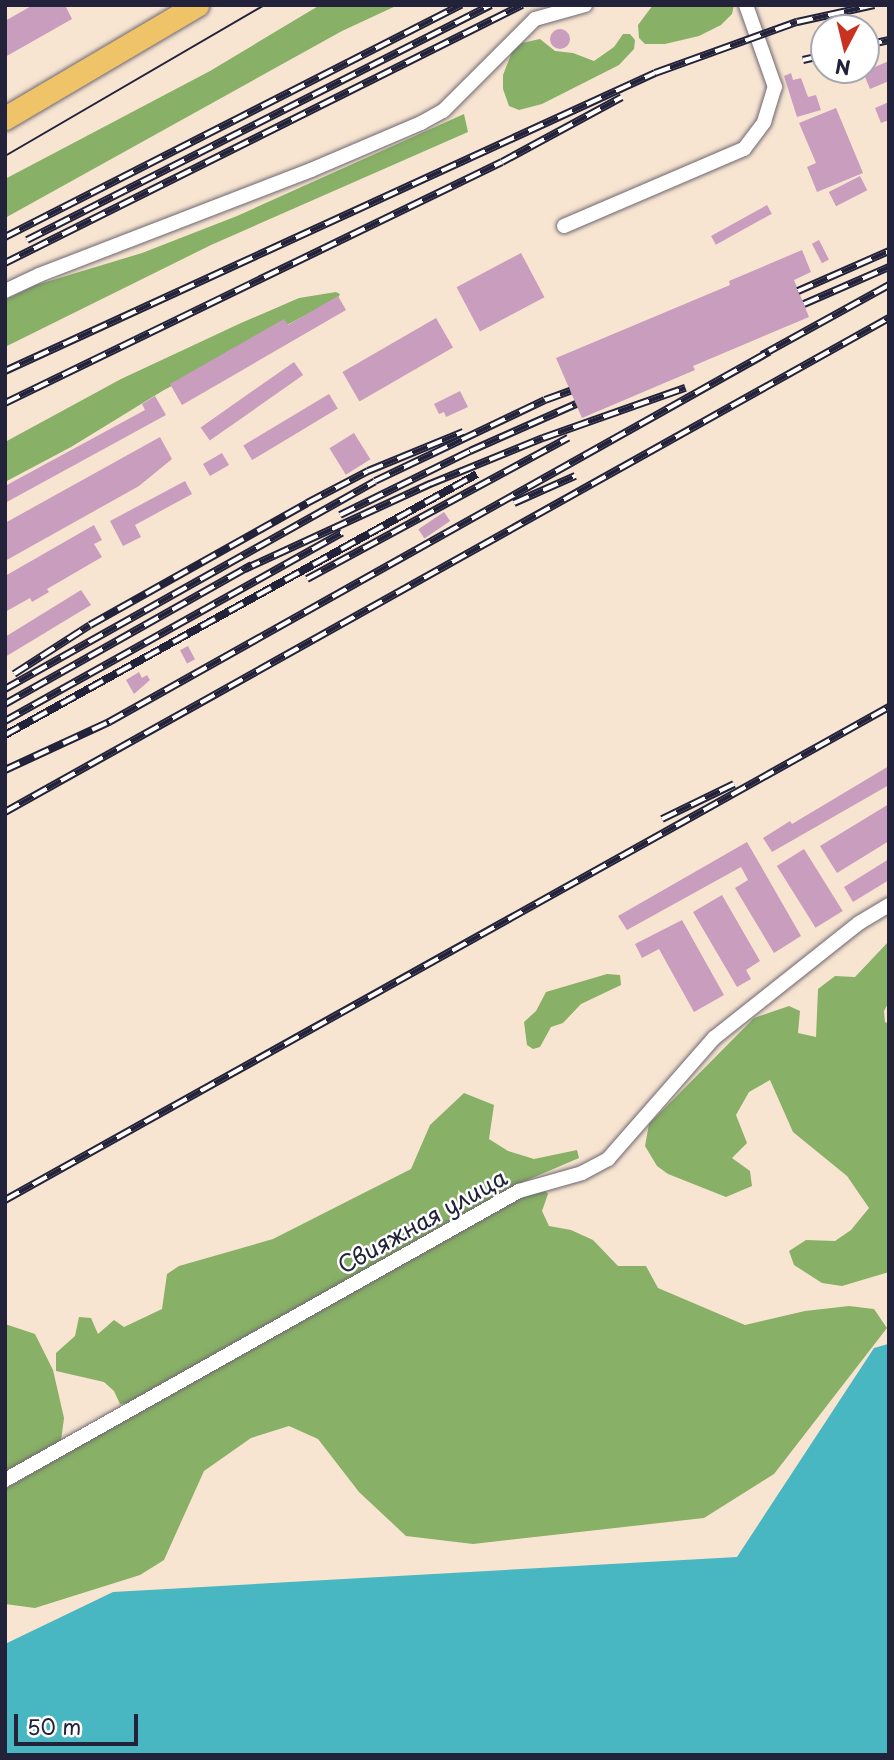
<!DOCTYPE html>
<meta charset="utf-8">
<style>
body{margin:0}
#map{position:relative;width:894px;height:1760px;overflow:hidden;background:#f8e5d1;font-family:"Playpen Sans",sans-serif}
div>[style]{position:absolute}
.forest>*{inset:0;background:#88b066}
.water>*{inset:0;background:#48b7c2}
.building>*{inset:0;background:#c89dbe;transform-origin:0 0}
.round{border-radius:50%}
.roads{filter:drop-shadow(0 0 2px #6d6670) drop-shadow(0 0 2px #6d6670)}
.street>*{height:14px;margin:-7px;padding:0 7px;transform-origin:7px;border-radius:7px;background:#fff}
.primary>*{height:23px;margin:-11.5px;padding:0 11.5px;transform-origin:11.5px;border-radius:11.5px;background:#efc469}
.tram>*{height:2px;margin:-1px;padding:0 1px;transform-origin:1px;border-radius:1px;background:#22223b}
.rail>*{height:8px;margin-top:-4px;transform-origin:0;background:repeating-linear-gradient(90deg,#fff 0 16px,#22223b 0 32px);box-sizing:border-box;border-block:2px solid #22223b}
span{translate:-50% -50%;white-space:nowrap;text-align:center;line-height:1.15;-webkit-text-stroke:5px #fff;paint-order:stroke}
.street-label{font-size:23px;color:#22223b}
.frame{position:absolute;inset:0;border:7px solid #22223b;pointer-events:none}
.north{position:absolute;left:810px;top:14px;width:70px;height:70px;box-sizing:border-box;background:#fff;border:2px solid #a7a7b1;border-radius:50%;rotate:187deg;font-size:19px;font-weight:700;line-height:28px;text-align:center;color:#22223b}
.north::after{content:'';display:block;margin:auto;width:24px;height:32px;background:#c8321e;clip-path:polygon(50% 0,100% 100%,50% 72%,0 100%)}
.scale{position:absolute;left:14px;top:1714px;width:124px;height:32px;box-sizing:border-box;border:4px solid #22223b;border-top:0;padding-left:9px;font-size:21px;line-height:24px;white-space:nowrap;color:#22223b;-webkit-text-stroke:5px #fff;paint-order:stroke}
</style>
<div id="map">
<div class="forest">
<i style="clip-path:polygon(320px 5px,398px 5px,342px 31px,5px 218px,5px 179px,210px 71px)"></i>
<i style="clip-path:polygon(653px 5px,734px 5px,732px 14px,721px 25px,699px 36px,665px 44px,645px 44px,639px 38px,638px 25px)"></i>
<i style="clip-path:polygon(623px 34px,630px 34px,635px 40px,634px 49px,619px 65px,542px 104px,519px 110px,509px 106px,503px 89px,503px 75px,512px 52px,522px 43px,540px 39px,555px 51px,573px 53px,594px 61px,614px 47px)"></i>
<i style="clip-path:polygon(464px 114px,468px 132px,211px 245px,5px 347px,5px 300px,36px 285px,142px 253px,237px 216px)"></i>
<i style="clip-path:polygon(336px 292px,340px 294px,338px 298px,164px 390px,71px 447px,5px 482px,5px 442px,121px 379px,241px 323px,299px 298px)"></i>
<i style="clip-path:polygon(889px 941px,889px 1002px,884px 1011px,885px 1022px,889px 1024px,889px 1272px,842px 1286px,822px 1283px,794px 1265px,789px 1251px,806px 1240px,835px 1241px,851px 1230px,869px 1208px,847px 1176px,793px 1132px,770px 1080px,749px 1092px,736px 1115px,747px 1143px,732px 1158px,750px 1171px,752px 1186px,726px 1197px,668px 1174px,657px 1166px,645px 1146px,649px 1124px,754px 1018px,789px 1006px,800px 1011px,798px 1033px,816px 1037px,818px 989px,835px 976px,855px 977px)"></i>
<i style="clip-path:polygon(607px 974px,620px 975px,621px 985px,581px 1004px,563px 1023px,551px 1027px,540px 1047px,533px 1049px,527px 1045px,524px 1022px,536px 1011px,546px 992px)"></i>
<i style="clip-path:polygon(464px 1093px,494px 1105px,489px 1139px,508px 1151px,534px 1159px,577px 1150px,579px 1158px,523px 1182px,129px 1403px,120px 1404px,114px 1391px,104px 1382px,56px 1371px,56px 1353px,75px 1336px,79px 1317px,91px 1318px,98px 1334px,114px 1320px,124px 1327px,162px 1309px,167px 1274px,179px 1266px,273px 1239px,411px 1169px,430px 1125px)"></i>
<i style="clip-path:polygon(541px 1186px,548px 1194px,542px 1211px,549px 1226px,571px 1230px,593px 1240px,618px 1266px,646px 1266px,658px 1288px,745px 1325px,805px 1311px,849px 1306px,874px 1309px,887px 1328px,774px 1474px,704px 1518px,473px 1544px,406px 1536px,359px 1492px,318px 1439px,289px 1426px,251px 1438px,204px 1471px,164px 1560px,140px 1575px,35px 1608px,5px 1604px,5px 1489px,283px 1327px)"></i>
<i style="clip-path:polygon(5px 1324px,35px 1334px,53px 1370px,64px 1418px,61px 1441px,5px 1472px)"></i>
</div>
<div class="water">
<i style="clip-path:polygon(888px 1344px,889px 1755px,5px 1755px,5px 1644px,113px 1592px,737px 1557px,874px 1348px)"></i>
</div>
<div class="building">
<i style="clip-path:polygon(33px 5px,65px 5px,72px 19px,5px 57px,5px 21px)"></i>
<i class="round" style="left:550px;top:29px;width:20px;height:20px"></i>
<i style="clip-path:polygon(889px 61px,889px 81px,870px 89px,863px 72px)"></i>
<i style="clip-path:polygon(791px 73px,793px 80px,801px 78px,808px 97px,816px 95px,821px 110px,797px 117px,784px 76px)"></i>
<i style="clip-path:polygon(889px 102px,889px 120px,881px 123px,875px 108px)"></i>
<i style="clip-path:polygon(836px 108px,863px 173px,817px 192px,807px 167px,816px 163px,799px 123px)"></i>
<i style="left:860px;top:176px;width:16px;height:35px;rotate:63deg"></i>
<i style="left:767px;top:205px;width:10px;height:64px;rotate:61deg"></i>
<i style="left:819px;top:240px;width:22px;height:8px;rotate:63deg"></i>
<i style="clip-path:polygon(802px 250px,811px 272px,794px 280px,809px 317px,693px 366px,695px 370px,582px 418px,556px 358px,730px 285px,729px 281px)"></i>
<i style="left:521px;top:253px;width:50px;height:73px;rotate:62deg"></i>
<i style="clip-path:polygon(338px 296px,346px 310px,182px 405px,170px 384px,284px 319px,288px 325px)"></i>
<i style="left:436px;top:318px;width:34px;height:108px;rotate:60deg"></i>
<i style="left:294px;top:362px;width:16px;height:114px;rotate:55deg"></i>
<i style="clip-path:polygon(460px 391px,468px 407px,446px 417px,444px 412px,439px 414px,434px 404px)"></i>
<i style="left:329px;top:394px;width:17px;height:100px;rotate:59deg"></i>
<i style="clip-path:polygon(155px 396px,166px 415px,5px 503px,5px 486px,145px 410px,142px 404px)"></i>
<i style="left:354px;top:433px;width:31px;height:29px;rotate:58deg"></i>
<i style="clip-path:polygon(160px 437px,172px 459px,139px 486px,5px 561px,5px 523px)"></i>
<i style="left:222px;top:453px;width:14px;height:22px;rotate:60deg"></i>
<i style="clip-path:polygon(185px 481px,192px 494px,135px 525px,141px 537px,123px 546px,110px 521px)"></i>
<i style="left:444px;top:512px;width:11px;height:31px;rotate:56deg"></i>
<i style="clip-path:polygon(94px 525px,102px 540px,94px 544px,102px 557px,47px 589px,49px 592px,32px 602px,30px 598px,5px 612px,5px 576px)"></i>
<i style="clip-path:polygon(81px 590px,91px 605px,5px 657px,5px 637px)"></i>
<i style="left:188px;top:646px;width:15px;height:9px;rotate:62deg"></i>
<i style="clip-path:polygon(139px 672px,142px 678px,147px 675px,150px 680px,134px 694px,126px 680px)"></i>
<i style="clip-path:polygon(889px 766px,889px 785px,772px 852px,763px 838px,790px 821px,792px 824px)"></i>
<i style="clip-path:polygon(889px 804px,889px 841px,837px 873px,820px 846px)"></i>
<i style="clip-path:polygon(747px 842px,801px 936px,774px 953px,735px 888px,748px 880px,741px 867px,627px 930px,618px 916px)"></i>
<i style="left:804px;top:849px;width:73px;height:32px;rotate:58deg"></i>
<i style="clip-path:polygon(889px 859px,889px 880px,853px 902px,844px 887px)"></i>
<i style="clip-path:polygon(722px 895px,760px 961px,746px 970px,751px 979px,737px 987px,693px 912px)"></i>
<i style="clip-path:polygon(682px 920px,724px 995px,694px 1012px,659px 949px,642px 958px,635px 944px)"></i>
</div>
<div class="roads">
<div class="street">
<i style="left:564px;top:226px;width:196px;rotate:-23.2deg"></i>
<i style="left:744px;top:149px;width:34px;rotate:-53deg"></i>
<i style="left:764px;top:122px;width:37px;rotate:-73deg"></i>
<i style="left:775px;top:87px;width:87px;rotate:-109.5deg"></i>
<i style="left:5px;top:291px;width:38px;rotate:-25deg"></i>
<i style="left:39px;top:275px;width:292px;rotate:-21.1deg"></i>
<i style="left:311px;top:170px;width:120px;rotate:-23.1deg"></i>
<i style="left:421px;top:123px;width:25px;rotate:-29deg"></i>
<i style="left:443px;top:111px;width:130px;rotate:-45deg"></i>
<i style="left:535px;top:19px;width:52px;rotate:-15.6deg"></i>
<i style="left:5px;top:1480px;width:590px;rotate:-29.35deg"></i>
<i style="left:519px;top:1191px;width:66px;rotate:-15.9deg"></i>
<i style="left:582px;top:1173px;width:30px;rotate:-28deg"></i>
<i style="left:608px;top:1159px;width:161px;rotate:-48.8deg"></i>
<i style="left:714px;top:1038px;width:185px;rotate:-38.4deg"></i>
<i style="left:859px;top:923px;width:35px;rotate:-31deg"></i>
</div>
<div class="primary">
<i style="left:5px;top:118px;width:223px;rotate:-30.5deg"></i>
</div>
</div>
<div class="tram">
<i style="left:5px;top:156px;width:300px;rotate:-30.2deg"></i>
</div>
<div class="rail">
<i style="left:866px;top:45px;width:24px;rotate:-12deg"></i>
<i style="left:803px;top:60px;width:22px;rotate:-13deg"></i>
<i style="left:5px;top:237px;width:512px;rotate:-26.97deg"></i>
<i style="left:27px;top:240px;width:520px;rotate:-26.86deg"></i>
<i style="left:5px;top:263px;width:578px;rotate:-26.52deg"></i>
<i style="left:798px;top:291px;width:99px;rotate:-23.7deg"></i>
<i style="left:804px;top:304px;width:93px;rotate:-23.5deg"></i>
<i style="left:762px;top:355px;width:145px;rotate:-28.9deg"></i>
<i style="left:5px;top:371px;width:715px;rotate:-24.63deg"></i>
<i style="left:655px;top:73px;width:151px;rotate:-19.8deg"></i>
<i style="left:797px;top:22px;width:79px;rotate:-12.4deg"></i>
<i style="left:5px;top:403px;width:552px;rotate:-25.87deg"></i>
<i style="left:502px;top:162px;width:136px;rotate:-28.4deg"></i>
<i style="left:514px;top:503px;width:67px;rotate:-23.9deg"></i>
<i style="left:340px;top:515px;width:145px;rotate:-26.2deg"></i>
<i style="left:470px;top:451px;width:116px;rotate:-23.9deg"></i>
<i style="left:245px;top:569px;width:204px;rotate:-24.7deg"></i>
<i style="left:430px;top:484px;width:122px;rotate:-22.2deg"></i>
<i style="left:543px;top:438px;width:151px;rotate:-19.4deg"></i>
<i style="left:307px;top:579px;width:297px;rotate:-28.4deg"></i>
<i style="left:14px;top:674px;width:90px;rotate:-32.8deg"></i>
<i style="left:90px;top:625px;width:249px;rotate:-29.3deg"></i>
<i style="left:307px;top:503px;width:69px;rotate:-27.7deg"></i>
<i style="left:368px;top:471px;width:103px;rotate:-22.3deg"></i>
<i style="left:5px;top:689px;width:424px;rotate:-29.3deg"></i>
<i style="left:375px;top:481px;width:188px;rotate:-25.5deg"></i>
<i style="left:545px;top:400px;width:27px;rotate:-20deg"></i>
<i style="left:5px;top:704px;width:283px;rotate:-29.4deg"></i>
<i style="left:5px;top:721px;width:386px;rotate:-29.2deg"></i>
<i style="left:5px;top:735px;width:539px;rotate:-28.94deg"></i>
<i style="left:5px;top:770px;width:115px;rotate:-24.8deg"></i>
<i style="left:109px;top:722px;width:757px;rotate:-29.28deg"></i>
<i style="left:5px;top:812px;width:1013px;rotate:-29.2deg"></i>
<i style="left:662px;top:819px;width:80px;rotate:-25.9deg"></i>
<i style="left:5px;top:1200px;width:1012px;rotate:-29.15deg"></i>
</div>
<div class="street-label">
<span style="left:422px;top:1221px;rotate:-29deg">Свияжная улица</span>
</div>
<div class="frame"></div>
<div class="north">N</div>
<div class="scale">50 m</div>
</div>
